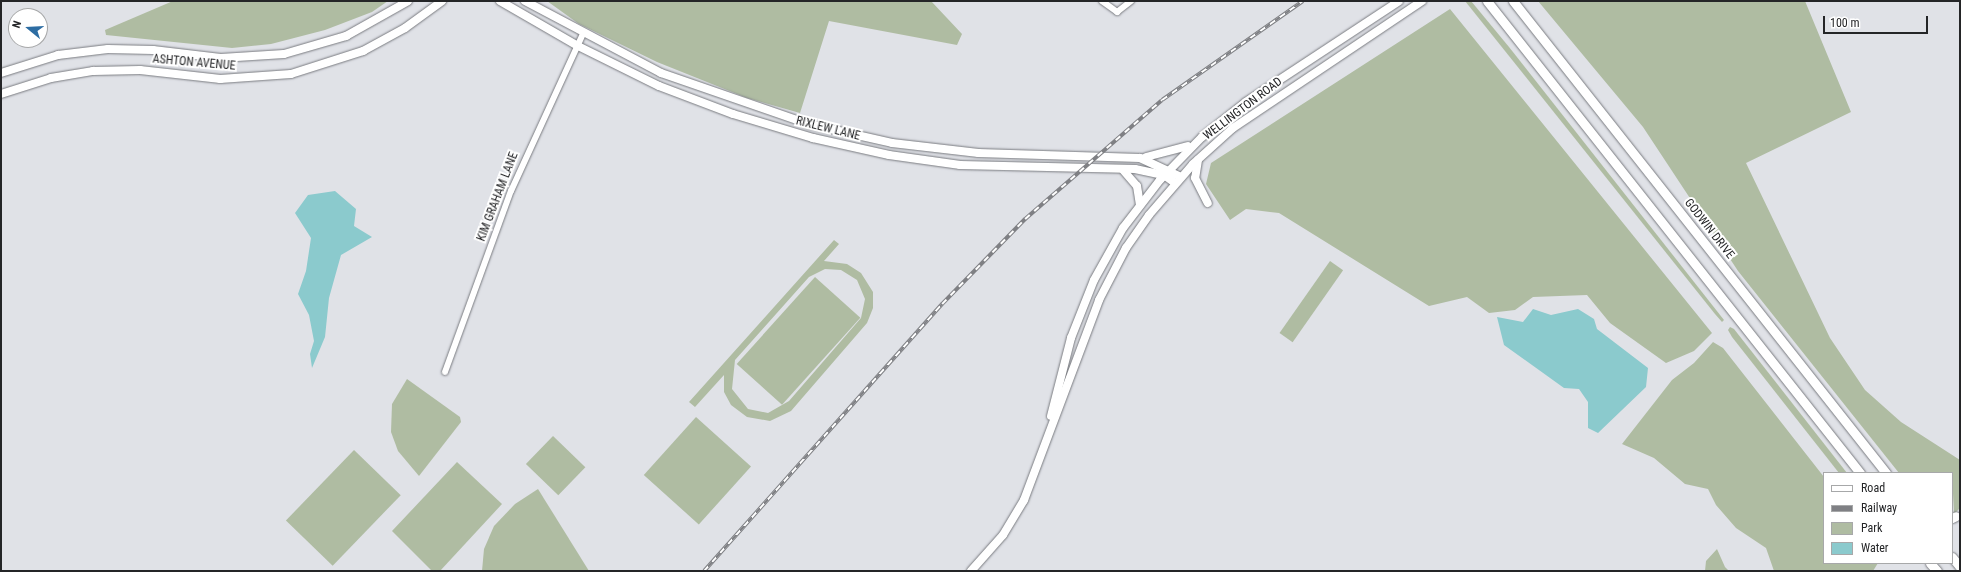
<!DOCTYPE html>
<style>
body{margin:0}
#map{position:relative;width:1961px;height:572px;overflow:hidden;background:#e0e2e7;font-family:"Roboto Condensed",sans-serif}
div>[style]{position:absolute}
.green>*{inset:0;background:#afbca2;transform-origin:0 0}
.water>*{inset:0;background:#8bcacd}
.roads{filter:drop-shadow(0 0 1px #797b80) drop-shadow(0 0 1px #797b80)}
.street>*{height:6px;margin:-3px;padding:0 3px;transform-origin:3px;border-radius:3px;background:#fff}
.secondary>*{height:8px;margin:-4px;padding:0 4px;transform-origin:4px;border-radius:4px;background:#fff}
.primary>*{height:9px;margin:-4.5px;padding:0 4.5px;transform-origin:4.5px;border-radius:4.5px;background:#fff}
.rail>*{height:3.5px;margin-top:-1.75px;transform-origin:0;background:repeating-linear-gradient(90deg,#fff 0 6px,#7f8084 0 12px);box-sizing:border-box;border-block:1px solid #7f8084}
span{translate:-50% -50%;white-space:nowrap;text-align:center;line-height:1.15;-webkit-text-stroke:4px #fff;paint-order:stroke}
.street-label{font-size:12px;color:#242527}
.frame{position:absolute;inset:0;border:2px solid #242527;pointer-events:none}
.legend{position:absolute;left:1823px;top:472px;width:130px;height:92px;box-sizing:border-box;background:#fff;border:1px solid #a7a8a9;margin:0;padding:5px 7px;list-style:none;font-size:12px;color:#242527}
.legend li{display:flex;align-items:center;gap:8px;height:20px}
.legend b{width:20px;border:1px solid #a7a8a9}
.north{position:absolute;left:8px;top:8px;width:40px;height:40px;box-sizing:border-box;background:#fff;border:1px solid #a7a8a9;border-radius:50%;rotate:288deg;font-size:11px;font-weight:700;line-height:16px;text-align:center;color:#242527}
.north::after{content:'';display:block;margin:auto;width:14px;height:18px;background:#2d6da3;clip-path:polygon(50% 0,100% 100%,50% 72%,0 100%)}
.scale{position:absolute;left:1823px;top:16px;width:105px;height:18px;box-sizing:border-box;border:2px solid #242527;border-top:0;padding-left:5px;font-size:12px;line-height:14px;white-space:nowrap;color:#242527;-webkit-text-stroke:3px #fff;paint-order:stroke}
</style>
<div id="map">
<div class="green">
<i style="clip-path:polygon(173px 1px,388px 1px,372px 12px,325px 30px,271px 44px,232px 48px,106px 35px,105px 30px)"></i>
<i style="clip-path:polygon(547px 1px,931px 1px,962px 34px,957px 45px,829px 21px,800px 113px,747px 98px,657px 62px,579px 24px)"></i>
<i style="clip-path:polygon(1465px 1px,1471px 1px,1509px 47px,1724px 320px,1722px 322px,1715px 314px)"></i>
<i style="clip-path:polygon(1538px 1px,1805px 1px,1851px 112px,1746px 163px,1830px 338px,1865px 390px,1901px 422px,1960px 460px,1960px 508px,1954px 514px,1952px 473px,1899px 473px,1738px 271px,1643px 127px)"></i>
<i style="clip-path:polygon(1450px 9px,1712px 333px,1694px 351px,1666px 363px,1610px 323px,1587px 295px,1533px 297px,1515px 310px,1489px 313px,1467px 297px,1429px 306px,1279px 213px,1246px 209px,1230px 220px,1206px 184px,1211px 163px)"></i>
<i style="clip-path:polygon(evenodd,834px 240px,839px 244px,824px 261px,847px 264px,861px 273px,873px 292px,873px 308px,867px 323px,791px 411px,770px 421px,747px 417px,731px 405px,724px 392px,724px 375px,695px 407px,689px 402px,834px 240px,825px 269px,841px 270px,857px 280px,865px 299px,861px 318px,789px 401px,768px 413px,748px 409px,732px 389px,735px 360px,809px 277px,825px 269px)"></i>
<i style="left:1330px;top:261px;width:16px;height:88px;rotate:35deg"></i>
<i style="left:815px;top:277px;width:61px;height:117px;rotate:42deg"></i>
<i style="clip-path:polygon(1730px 327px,1734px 329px,1847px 473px,1839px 473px,1732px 337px,1728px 330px)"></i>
<i style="clip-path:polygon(1713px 342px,1723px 348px,1824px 477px,1824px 563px,1878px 563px,1873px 571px,1774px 571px,1766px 548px,1736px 528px,1716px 505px,1708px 489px,1685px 484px,1654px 458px,1622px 444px,1672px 380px,1694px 363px)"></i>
<i style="clip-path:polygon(407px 379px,460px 417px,461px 422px,419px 476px,398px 451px,391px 432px,392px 404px)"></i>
<i style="left:696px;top:417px;width:74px;height:78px;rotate:42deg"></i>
<i style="left:553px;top:436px;width:45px;height:39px;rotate:44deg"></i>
<i style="left:354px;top:450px;width:65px;height:98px;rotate:44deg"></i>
<i style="clip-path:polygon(457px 462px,502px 504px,440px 571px,432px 571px,392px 531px)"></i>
<i style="clip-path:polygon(538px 489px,589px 571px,482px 571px,484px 549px,494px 526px,515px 504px)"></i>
<i style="clip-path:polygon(1717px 549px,1725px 567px,1729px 571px,1705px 571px,1706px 561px)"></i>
</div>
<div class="water">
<i style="clip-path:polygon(335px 191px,356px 209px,354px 226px,372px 237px,341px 255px,329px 298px,325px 337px,312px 368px,310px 354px,314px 341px,309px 315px,298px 294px,306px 271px,311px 238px,295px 213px,308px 195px)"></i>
<i style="clip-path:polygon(1533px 309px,1551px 315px,1578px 309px,1594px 319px,1597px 329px,1648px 368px,1646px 387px,1598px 433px,1588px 428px,1588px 402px,1579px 389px,1564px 388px,1504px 345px,1497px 317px,1523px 322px)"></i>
</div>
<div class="roads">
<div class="street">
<i style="left:1102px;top:1px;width:19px;rotate:36deg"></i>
<i style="left:1117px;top:12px;width:18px;rotate:-38deg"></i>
<i style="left:445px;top:372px;width:193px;rotate:-70deg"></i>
<i style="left:511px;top:191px;width:173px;rotate:-65.4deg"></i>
</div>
<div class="secondary">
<i style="left:500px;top:1px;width:90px;rotate:30deg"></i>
<i style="left:578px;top:46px;width:90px;rotate:26.3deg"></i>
<i style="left:659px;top:86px;width:79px;rotate:20.7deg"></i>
<i style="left:733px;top:114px;width:84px;rotate:16.7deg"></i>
<i style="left:813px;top:138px;width:78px;rotate:12.6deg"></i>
<i style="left:889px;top:155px;width:72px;rotate:8deg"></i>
<i style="left:960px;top:165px;width:175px;rotate:1.3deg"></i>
<i style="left:1135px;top:169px;width:30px;rotate:12deg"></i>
<i style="left:1164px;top:175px;width:14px;rotate:36deg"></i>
<i style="left:525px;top:1px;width:154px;rotate:27.9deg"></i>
<i style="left:661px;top:73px;width:156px;rotate:19.1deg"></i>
<i style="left:808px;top:124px;width:86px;rotate:12.7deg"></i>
<i style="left:892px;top:143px;width:87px;rotate:6.6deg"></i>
<i style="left:978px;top:153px;width:162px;rotate:1.8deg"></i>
<i style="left:1140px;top:158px;width:45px;rotate:24.9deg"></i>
<i style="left:1px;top:73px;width:60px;rotate:-17.5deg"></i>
<i style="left:58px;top:55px;width:50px;rotate:-6.8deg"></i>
<i style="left:108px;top:49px;width:45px;rotate:1.3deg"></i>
<i style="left:153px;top:50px;width:68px;rotate:6.7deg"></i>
<i style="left:221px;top:58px;width:63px;rotate:-3.6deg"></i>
<i style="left:284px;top:54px;width:65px;rotate:-16.2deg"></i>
<i style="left:346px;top:36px;width:71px;rotate:-29.4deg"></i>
<i style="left:1px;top:94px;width:52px;rotate:-17.7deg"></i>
<i style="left:51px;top:78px;width:43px;rotate:-9.5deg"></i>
<i style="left:93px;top:71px;width:47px;rotate:-1.2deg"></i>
<i style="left:140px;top:70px;width:81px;rotate:6.4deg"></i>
<i style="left:220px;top:79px;width:71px;rotate:-4deg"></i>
<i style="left:291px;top:74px;width:76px;rotate:-17.7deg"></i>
<i style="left:363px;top:51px;width:48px;rotate:-28.7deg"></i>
<i style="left:405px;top:28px;width:46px;rotate:-36.1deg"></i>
<i style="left:1146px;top:157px;width:43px;rotate:-14.7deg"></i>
<i style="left:1198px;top:160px;width:18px;rotate:99deg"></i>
<i style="left:1195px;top:178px;width:28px;rotate:63deg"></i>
<i style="left:1123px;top:170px;width:21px;rotate:49deg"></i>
<i style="left:1137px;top:186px;width:19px;rotate:81deg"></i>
<i style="left:1051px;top:416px;width:81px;rotate:-75.6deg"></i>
<i style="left:1071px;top:338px;width:62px;rotate:-68.4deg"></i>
<i style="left:1094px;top:280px;width:60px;rotate:-60.9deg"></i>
<i style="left:1123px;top:228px;width:61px;rotate:-52.4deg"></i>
<i style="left:1160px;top:180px;width:60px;rotate:-45.7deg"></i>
<i style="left:1202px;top:137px;width:56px;rotate:-38.5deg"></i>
<i style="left:1246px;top:102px;width:183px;rotate:-33.4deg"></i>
<i style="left:971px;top:571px;width:48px;rotate:-48.4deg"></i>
<i style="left:1003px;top:535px;width:41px;rotate:-59deg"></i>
<i style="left:1024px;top:500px;width:214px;rotate:-69.4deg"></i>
<i style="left:1099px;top:300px;width:59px;rotate:-62.6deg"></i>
<i style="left:1126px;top:248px;width:40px;rotate:-55.1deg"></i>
<i style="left:1149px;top:215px;width:67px;rotate:-49.2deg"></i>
<i style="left:1193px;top:164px;width:54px;rotate:-42deg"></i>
<i style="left:1233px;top:128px;width:228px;rotate:-33.9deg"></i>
</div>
<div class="primary">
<i style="left:1487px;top:1px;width:602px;rotate:51.68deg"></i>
<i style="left:1513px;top:1px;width:602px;rotate:51.68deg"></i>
<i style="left:1952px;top:518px;width:4px;rotate:-27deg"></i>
<i style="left:1952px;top:557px;width:13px;rotate:51deg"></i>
<i style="left:1930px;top:563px;width:11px;rotate:49deg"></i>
</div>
</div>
<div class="rail">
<i style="left:704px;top:571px;width:358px;rotate:-48.3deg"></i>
<i style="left:942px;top:304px;width:119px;rotate:-45.7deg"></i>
<i style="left:1025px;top:219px;width:181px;rotate:-41deg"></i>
<i style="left:1162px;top:100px;width:172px;rotate:-35.1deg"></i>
</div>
<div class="street-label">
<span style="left:194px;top:63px;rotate:5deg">ASHTON AVENUE</span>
<span style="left:1243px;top:109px;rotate:-37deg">WELLINGTON ROAD</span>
<span style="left:828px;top:129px;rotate:14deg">RIXLEW LANE</span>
<span style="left:498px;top:197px;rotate:-69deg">KIM GRAHAM LANE</span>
<span style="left:1709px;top:229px;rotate:52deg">GODWIN DRIVE</span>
</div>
<div class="frame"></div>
<ul class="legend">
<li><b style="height:5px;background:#fff"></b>Road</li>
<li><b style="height:5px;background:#7f8084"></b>Railway</li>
<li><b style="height:11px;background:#afbca2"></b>Park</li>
<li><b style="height:11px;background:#8bcacd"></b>Water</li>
</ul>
<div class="north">N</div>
<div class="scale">100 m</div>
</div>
